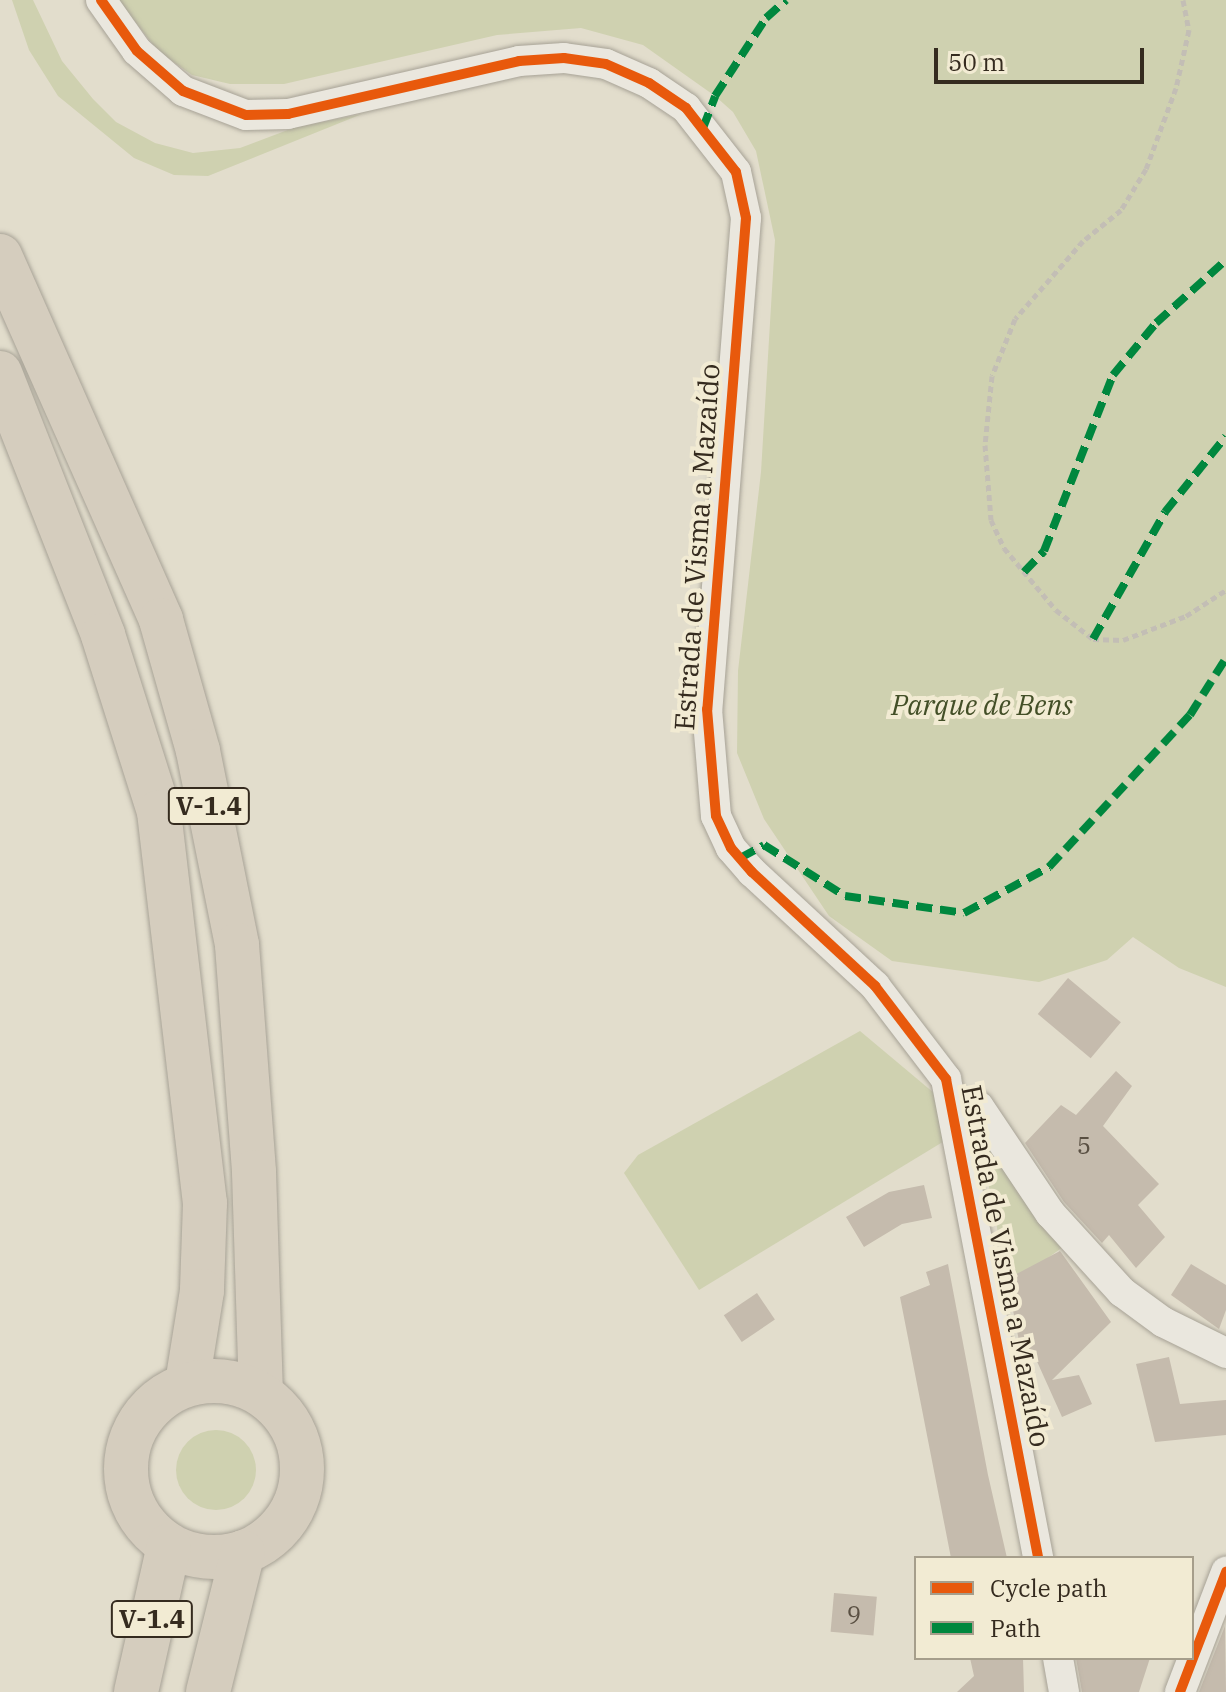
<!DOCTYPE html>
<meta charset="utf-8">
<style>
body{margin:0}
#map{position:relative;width:1226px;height:1692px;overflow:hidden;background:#e2ddcc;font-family:"IBM Plex Serif",serif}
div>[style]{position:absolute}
.green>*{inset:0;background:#cfd1b0}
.round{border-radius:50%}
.building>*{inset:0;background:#c5bbad;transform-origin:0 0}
.path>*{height:5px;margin-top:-2.5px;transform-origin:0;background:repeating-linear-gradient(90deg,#c3beb5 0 6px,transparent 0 10px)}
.roads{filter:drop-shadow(0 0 2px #a7a296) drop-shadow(0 0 2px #a7a296)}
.street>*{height:30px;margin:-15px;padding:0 15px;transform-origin:15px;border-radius:15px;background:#eae7de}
.highway>*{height:44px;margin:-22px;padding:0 22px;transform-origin:22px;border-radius:22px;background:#d5cdbe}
.highway>.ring{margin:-22px;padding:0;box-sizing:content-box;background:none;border:44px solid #d5cdbe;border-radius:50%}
.quiet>*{height:8px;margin-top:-4px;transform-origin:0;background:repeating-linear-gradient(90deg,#00873e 0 16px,transparent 0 24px)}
.cycleway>*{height:10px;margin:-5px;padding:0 5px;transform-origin:5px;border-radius:5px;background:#e8590c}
span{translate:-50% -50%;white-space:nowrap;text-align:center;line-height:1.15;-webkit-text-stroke:8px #f2ebd3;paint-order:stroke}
.number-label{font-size:24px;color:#594f42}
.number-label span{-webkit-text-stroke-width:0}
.shield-label span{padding:2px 6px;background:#f2ebd3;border:2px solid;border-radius:6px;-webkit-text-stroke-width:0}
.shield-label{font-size:26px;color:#352b1f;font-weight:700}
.street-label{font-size:28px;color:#352b1f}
.park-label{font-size:28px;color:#434f27;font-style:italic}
.legend{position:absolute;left:914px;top:1556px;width:280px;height:104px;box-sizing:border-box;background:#f2ebd3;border:2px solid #a69e8b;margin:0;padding:10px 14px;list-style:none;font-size:24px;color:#352b1f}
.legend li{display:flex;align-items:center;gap:16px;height:40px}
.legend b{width:40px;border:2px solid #a69e8b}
.scale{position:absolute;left:934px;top:48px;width:210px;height:36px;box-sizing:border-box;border:4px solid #352b1f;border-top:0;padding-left:10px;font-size:24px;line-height:28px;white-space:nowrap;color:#352b1f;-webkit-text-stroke:6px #f2ebd3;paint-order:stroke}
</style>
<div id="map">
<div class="green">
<i style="clip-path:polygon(12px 0,33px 0,62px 61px,93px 99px,116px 122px,155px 143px,193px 153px,240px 148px,293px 128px,362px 114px,208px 176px,174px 175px,134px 158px,58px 96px,29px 50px)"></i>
<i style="clip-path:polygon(118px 0,1226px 0,1226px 987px,1179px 968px,1133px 937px,1107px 960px,1039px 982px,892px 961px,829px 916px,764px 819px,737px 753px,738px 671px,761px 472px,775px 240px,756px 151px,733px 112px,715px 96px,643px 45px,581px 28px,497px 35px,284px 84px,230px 84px,192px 75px,158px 51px)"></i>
<i style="clip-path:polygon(860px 1031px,934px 1093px,946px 1140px,699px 1290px,624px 1173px,638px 1155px)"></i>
<i style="clip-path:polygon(976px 1120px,1067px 1244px,1030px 1271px,1007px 1279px)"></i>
<i class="round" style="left:176px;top:1430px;width:80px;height:80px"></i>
</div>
<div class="building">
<i style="left:1068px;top:978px;width:69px;height:47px;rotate:40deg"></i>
<i style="clip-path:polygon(1116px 1071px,1132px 1086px,1103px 1126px,1159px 1184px,1138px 1205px,1165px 1237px,1136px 1268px,1109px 1235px,1102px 1243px,1064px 1202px,1025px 1143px,1061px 1105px,1076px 1115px)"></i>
<i style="clip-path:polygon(924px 1185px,932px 1218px,902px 1224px,864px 1247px,846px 1217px,889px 1192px)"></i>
<i style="clip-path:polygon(1060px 1251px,1111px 1322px,1052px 1380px,1079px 1375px,1092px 1404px,1062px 1417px,1035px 1357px,1024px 1367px,1007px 1279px)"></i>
<i style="clip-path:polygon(948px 1264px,988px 1475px,1007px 1558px,951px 1558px,900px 1297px,930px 1285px,926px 1272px)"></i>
<i style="clip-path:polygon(1191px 1264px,1226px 1285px,1226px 1310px,1219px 1329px,1171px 1295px)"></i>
<i style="left:757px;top:1293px;width:32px;height:40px;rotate:56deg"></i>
<i style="clip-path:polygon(1169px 1357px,1180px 1404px,1226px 1400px,1226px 1435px,1155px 1442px,1136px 1364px)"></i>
<i style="left:834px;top:1593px;width:43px;height:39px;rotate:5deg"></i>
<i style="clip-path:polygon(1225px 1626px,1226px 1692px,1199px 1692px)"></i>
<i style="clip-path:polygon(970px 1658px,1023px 1658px,1024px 1692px,957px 1692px,974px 1676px)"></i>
<i style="clip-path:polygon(1076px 1658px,1150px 1658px,1139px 1692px,1082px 1692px)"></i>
</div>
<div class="path">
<i style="left:1183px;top:0;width:31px;rotate:79deg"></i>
<i style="left:1189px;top:30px;width:59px;rotate:102.6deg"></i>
<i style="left:1176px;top:88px;width:86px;rotate:110.3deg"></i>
<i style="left:1146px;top:169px;width:48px;rotate:121.4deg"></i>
<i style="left:1121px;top:210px;width:49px;rotate:140.8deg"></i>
<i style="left:1083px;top:241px;width:103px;rotate:131.1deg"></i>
<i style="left:1015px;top:319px;width:61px;rotate:112deg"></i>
<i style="left:992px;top:376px;width:69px;rotate:95.8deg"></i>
<i style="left:985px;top:445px;width:75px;rotate:85.4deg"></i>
<i style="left:991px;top:520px;width:31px;rotate:65deg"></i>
<i style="left:1004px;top:548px;width:81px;rotate:50deg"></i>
<i style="left:1056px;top:610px;width:47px;rotate:38.1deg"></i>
<i style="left:1093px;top:639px;width:30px;rotate:2deg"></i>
<i style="left:1123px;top:640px;width:67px;rotate:-20.9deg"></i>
<i style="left:1186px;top:616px;width:48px;rotate:-33deg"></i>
</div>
<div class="roads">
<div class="street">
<i style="left:101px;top:0;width:62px;rotate:54.8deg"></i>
<i style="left:137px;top:51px;width:61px;rotate:41deg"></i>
<i style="left:183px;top:91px;width:67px;rotate:20.9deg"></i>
<i style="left:246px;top:115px;width:42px;rotate:-1.4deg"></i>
<i style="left:288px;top:114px;width:237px;rotate:-12.9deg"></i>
<i style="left:519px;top:61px;width:45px;rotate:-3.8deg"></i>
<i style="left:564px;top:58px;width:42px;rotate:8.1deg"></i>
<i style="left:606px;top:64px;width:47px;rotate:23.8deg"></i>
<i style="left:649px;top:83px;width:45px;rotate:34deg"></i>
<i style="left:686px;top:108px;width:81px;rotate:52deg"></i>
<i style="left:736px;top:172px;width:47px;rotate:77.7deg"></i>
<i style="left:746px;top:218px;width:493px;rotate:94.5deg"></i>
<i style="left:707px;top:709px;width:107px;rotate:85.2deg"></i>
<i style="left:716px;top:816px;width:35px;rotate:65deg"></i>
<i style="left:731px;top:848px;width:32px;rotate:49deg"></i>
<i style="left:752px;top:872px;width:168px;rotate:42.8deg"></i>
<i style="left:875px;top:986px;width:117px;rotate:52.6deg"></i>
<i style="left:946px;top:1079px;width:488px;rotate:79.1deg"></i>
<i style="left:951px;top:1102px;width:28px;rotate:10deg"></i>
<i style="left:979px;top:1107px;width:128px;rotate:56.2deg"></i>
<i style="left:1050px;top:1213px;width:107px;rotate:47.7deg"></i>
<i style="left:1122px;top:1292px;width:51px;rotate:36.2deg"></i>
<i style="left:1163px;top:1322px;width:70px;rotate:26.2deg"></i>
<i style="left:1058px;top:1658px;width:35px;rotate:80deg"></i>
<i style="left:1180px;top:1692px;width:129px;rotate:-69deg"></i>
</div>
<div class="highway">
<i style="left:0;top:256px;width:398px;rotate:66.1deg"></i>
<i style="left:161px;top:620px;width:136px;rotate:74.2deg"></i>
<i style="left:198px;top:751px;width:198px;rotate:78.6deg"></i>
<i style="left:237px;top:945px;width:228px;rotate:85.7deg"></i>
<i style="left:254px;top:1172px;width:221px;rotate:88.2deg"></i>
<i style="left:0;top:373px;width:282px;rotate:68.5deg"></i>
<i style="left:103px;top:635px;width:186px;rotate:72.4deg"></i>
<i style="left:159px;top:812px;width:394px;rotate:83.3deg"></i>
<i style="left:205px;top:1203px;width:88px;rotate:92deg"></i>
<i style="left:202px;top:1291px;width:94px;rotate:99.2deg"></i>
<i class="ring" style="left:126px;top:1381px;width:132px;height:132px"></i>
<i style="left:136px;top:1692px;width:150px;rotate:-77.3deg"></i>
<i style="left:208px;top:1692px;width:144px;rotate:-76deg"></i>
</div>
</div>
<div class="quiet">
<i style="left:703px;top:128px;width:34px;rotate:-69deg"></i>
<i style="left:715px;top:96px;width:93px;rotate:-56.8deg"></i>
<i style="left:766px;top:18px;width:27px;rotate:-42deg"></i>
<i style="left:1024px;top:572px;width:29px;rotate:-46deg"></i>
<i style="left:1044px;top:551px;width:189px;rotate:-68.6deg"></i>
<i style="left:1113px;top:375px;width:67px;rotate:-50.4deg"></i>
<i style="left:1156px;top:323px;width:94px;rotate:-42deg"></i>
<i style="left:1093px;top:639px;width:146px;rotate:-60.4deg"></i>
<i style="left:1165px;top:512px;width:97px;rotate:-51.2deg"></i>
<i style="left:740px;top:858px;width:27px;rotate:-28deg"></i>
<i style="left:764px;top:845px;width:96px;rotate:32.2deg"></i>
<i style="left:845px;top:896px;width:120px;rotate:8.1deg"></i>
<i style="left:964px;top:913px;width:97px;rotate:-28.4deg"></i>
<i style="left:1049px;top:867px;width:207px;rotate:-47.2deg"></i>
<i style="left:1190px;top:715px;width:67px;rotate:-57.7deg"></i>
</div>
<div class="cycleway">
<i style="left:101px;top:0;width:62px;rotate:54.8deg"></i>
<i style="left:137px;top:51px;width:61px;rotate:41deg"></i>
<i style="left:183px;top:91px;width:67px;rotate:20.9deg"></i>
<i style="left:246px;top:115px;width:42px;rotate:-1.4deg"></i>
<i style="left:288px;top:114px;width:237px;rotate:-12.9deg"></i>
<i style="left:519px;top:61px;width:45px;rotate:-3.8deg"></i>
<i style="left:564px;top:58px;width:42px;rotate:8.1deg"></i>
<i style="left:606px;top:64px;width:47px;rotate:23.8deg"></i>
<i style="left:649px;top:83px;width:45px;rotate:34deg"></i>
<i style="left:686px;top:108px;width:81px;rotate:52deg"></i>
<i style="left:736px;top:172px;width:47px;rotate:77.7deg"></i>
<i style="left:746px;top:218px;width:493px;rotate:94.5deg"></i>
<i style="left:707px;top:709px;width:107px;rotate:85.2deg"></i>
<i style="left:716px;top:816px;width:35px;rotate:65deg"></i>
<i style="left:731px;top:848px;width:32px;rotate:49deg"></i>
<i style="left:752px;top:872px;width:168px;rotate:42.8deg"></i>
<i style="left:875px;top:986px;width:117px;rotate:52.6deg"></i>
<i style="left:946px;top:1079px;width:488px;rotate:79.1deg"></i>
<i style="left:1180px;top:1692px;width:129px;rotate:-69deg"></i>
</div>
<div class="number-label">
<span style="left:1084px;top:1146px">5</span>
<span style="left:854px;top:1615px">9</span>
</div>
<div class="shield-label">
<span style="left:209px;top:806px">V-1.4</span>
<span style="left:152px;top:1619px">V-1.4</span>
</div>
<div class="street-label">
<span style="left:697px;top:547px;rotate:-86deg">Estrada de Visma a Mazaído</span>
<span style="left:1006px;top:1266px;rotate:79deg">Estrada de Visma a Mazaído</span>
</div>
<div class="park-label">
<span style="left:982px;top:705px">Parque de Bens</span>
</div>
<ul class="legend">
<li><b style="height:10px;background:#e8590c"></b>Cycle path</li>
<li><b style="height:10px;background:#00873e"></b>Path</li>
</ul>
<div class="scale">50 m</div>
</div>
